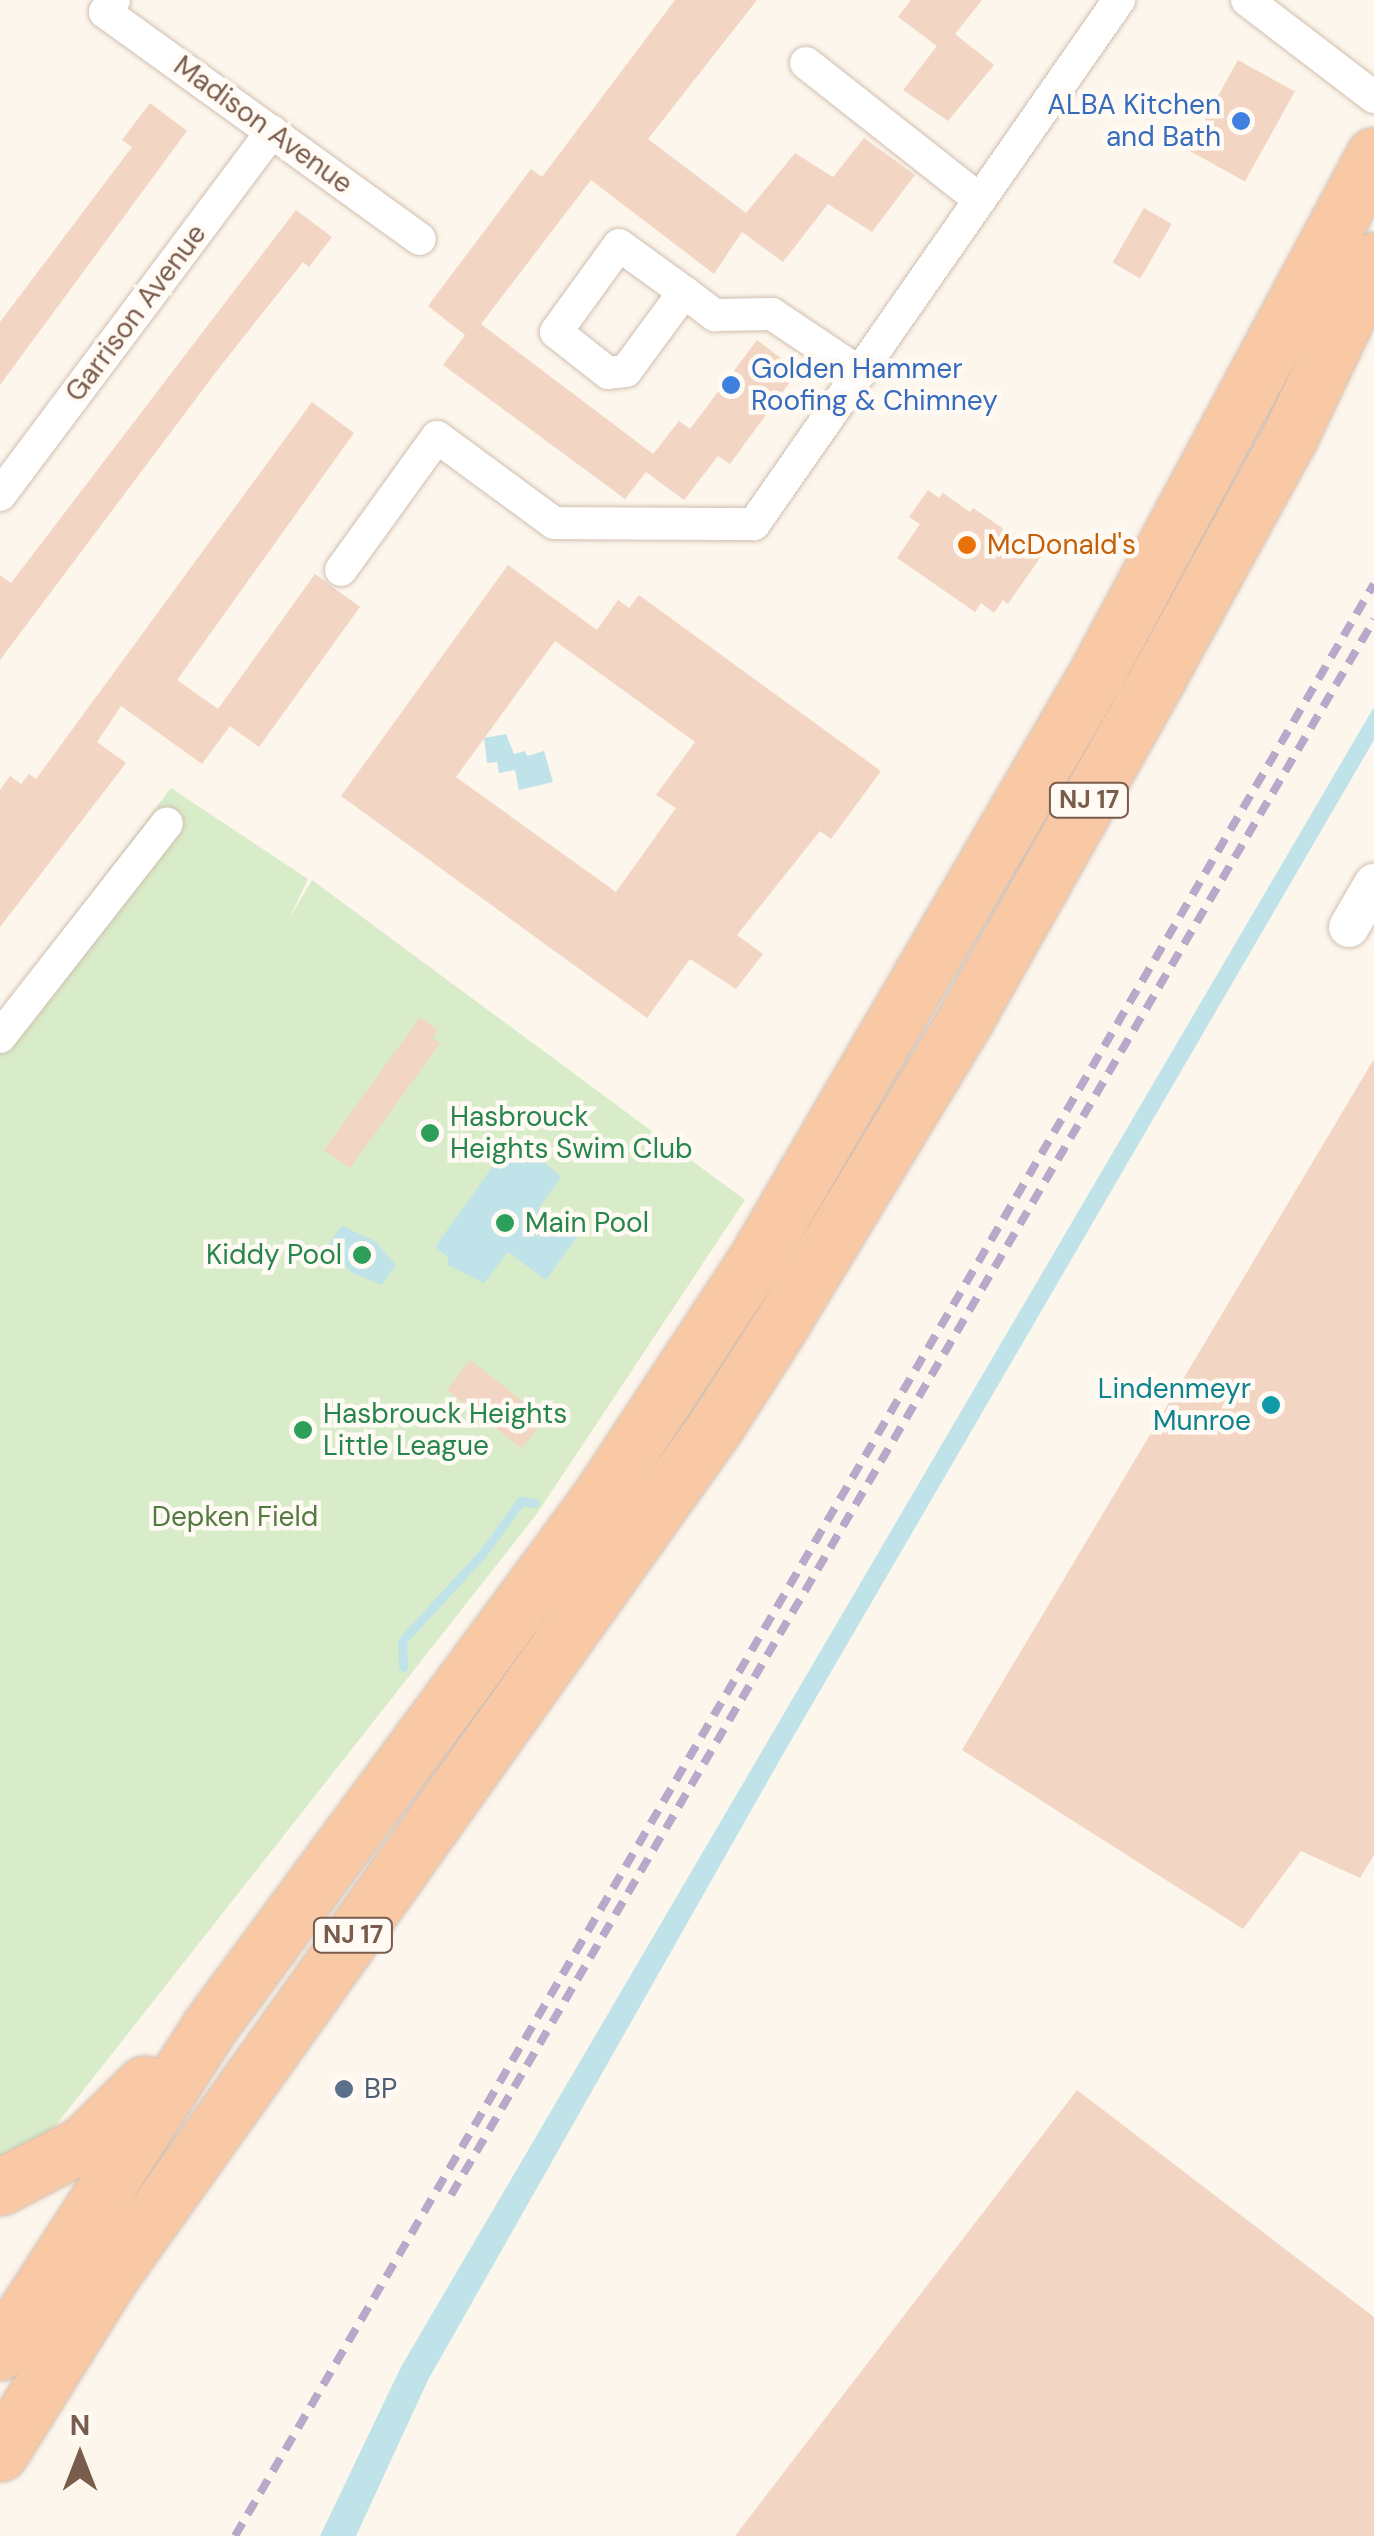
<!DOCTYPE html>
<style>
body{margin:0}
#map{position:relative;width:1374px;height:2536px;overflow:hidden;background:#fdf6ec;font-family:"DM Sans",sans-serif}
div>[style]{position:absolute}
.green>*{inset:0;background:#d8ecc9}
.water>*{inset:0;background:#bfe3e8}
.stream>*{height:9px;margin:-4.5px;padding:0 4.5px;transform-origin:4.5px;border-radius:4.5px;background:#bfe3e8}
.building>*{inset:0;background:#f3d5c3;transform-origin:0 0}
.roads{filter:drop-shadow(0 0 2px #d1beb0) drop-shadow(0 0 2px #d1beb0)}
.minor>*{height:32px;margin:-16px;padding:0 16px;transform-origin:16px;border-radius:16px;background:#fff}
.tertiary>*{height:40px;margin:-20px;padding:0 20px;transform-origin:20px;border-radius:20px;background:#fff}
.trunk>*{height:55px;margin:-27.5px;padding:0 27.5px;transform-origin:27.5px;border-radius:27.5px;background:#f9c8a4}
.rail>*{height:8px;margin-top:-4px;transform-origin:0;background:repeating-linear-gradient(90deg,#b9a8c9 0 15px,transparent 0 25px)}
.dots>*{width:28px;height:28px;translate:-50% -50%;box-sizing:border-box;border:5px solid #fffaf3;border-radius:50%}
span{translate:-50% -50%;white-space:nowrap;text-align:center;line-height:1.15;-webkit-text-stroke:9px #fffaf3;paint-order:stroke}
.shield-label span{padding:2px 8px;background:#fffaf3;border:2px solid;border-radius:8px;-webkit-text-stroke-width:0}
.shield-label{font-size:25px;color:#7a5c4d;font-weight:700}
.shop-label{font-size:28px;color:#366cbe}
.right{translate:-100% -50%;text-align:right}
.left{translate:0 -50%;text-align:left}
.street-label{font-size:28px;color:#7a5c4d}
.food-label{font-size:28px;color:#c56008}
.leisure-label{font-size:28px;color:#27864d}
.culture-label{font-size:28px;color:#0d838f}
.park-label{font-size:28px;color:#537a41}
.service-label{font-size:28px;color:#4e5e75}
.north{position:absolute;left:30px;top:2406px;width:100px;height:100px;-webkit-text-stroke:8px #fffaf3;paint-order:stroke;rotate:0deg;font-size:28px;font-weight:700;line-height:40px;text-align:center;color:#7a5c4d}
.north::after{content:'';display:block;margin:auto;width:35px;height:45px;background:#7a5c4d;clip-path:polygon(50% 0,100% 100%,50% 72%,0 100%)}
</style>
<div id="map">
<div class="green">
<i style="clip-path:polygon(171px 788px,308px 879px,289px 919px,312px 880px,745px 1200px,536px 1515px,41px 2144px,0 2162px,0 1012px)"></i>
</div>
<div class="water">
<i style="clip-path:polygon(1374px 707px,1374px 740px,782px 1756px,428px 2380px,356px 2536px,320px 2536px,401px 2367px)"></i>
<i style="clip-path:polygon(506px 734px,514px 754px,525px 751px,527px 756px,544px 751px,553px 782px,519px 790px,515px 770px,499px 773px,497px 762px,487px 763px,484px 738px)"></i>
<i style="clip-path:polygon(511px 1141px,524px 1150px,530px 1149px,561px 1177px,538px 1209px,577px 1237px,546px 1280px,508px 1252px,484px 1283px,448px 1265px,448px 1257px,435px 1247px)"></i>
<i style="clip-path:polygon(342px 1226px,375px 1241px,396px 1265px,382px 1285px,352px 1273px,327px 1246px)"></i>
</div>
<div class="stream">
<i style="left:403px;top:1667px;width:26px;rotate:-92deg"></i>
<i style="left:402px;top:1641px;width:118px;rotate:-47.4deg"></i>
<i style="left:482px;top:1554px;width:66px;rotate:-53.7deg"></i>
<i style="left:521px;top:1501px;width:14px;rotate:8deg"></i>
</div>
<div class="building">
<i style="clip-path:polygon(675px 0,757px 0,648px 139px,746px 213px,795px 153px,833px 177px,864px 138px,915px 175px,872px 232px,828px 204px,783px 262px,742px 232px,714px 274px,591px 180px,481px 324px,653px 454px,679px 421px,690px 429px,757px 340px,798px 371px,730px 464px,718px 456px,684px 500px,646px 472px,625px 499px,443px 365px,465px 335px,428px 306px,531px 169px,542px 177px)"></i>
<i style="clip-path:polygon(911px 0,982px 0,955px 34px,994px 65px,948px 121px,903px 90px,937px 46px,898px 17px)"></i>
<i style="left:1238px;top:60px;width:65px;height:103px;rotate:29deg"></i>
<i style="clip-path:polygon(150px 103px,187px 131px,0 385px,0 322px,132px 147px,122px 140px)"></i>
<i style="left:1144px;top:208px;width:32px;height:63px;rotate:30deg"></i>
<i style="clip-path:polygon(296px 210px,332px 237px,309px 267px,303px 262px,219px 368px,0 660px,0 575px,11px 583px)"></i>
<i style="clip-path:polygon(312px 402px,354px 433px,177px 680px,218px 709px,315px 574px,360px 607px,259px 747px,230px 726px,202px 764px,121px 706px,97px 742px,126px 763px,0 927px,0 790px,10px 776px,21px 784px,29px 774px,36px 779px)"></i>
<i style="clip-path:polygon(928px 490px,939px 498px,943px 493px,970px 512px,973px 508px,1042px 555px,1008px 604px,1003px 600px,994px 613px,981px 603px,975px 612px,897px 558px,920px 524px,909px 517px)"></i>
<i style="clip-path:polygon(evenodd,508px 565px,597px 630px,618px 600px,629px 608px,639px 595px,881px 771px,831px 839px,820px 831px,737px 935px,763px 954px,736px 989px,690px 959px,647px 1018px,341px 796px,508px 565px,555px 641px,695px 742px,656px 795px,676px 808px,616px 892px,456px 777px,555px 641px)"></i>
<i style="clip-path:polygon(420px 1017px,438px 1030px,433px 1038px,440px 1043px,350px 1168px,324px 1150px)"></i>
<i style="clip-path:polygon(1374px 1059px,1374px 1855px,1360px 1878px,1301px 1851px,1243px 1929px,962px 1750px)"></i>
<i style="left:470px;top:1360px;width:95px;height:38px;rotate:38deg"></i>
<i style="clip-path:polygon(1077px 2090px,1374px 2317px,1374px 2536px,735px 2536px)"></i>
</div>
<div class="roads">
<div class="minor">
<i style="left:114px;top:0;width:15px;rotate:127deg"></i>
<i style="left:105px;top:12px;width:388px;rotate:35.8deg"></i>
<i style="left:1247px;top:0;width:160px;rotate:37.4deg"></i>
<i style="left:806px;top:63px;width:221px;rotate:38.2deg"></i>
<i style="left:684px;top:292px;width:98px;rotate:126.3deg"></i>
<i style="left:626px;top:371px;width:18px;rotate:174deg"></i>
<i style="left:608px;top:373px;width:66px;rotate:-141.7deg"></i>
<i style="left:556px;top:332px;width:107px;rotate:-54.1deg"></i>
<i style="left:619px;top:245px;width:80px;rotate:35.9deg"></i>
<i style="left:684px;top:292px;width:39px;rotate:37deg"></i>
<i style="left:715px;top:315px;width:57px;rotate:-1deg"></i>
<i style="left:772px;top:314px;width:106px;rotate:33.8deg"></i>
<i style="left:0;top:495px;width:454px;rotate:-53.2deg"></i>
<i style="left:341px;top:570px;width:164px;rotate:-54.2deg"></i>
<i style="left:437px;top:437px;width:145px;rotate:36.3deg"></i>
<i style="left:554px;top:523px;width:200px;rotate:0.3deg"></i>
<i style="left:754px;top:524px;width:639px;rotate:-55.14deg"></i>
<i style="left:0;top:1037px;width:271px;rotate:-52deg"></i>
</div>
<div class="tertiary">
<i style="left:1349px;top:927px;width:50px;rotate:-59.8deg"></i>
</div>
<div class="trunk">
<i style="left:0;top:2187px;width:93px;rotate:-27.4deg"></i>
<i style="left:83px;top:2144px;width:86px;rotate:-44.5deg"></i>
<i style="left:0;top:2352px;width:388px;rotate:-57.2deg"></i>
<i style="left:210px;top:2026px;width:657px;rotate:-53.6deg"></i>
<i style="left:600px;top:1497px;width:286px;rotate:-56.7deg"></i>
<i style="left:757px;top:1258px;width:677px;rotate:-59.83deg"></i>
<i style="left:1097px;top:673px;width:587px;rotate:-61.86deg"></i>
<i style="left:0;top:2453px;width:208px;rotate:-58deg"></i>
<i style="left:110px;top:2277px;width:1047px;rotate:-54.56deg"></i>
<i style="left:717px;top:1424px;width:115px;rotate:-57.4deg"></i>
<i style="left:779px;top:1327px;width:361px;rotate:-58.8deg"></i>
<i style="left:966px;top:1018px;width:391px;rotate:-60.6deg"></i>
<i style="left:1158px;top:677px;width:273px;rotate:-61.3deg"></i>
<i style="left:1289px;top:438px;width:197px;rotate:-64.5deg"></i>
</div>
</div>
<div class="rail">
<i style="left:451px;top:2195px;width:1826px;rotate:-59.63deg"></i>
<i style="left:235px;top:2536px;width:2260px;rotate:-59.74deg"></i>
</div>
<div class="dots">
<i style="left:1241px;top:121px;background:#3f7fe0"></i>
<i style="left:731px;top:385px;background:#3f7fe0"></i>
<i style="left:967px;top:545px;background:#e8710a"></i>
<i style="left:430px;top:1133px;background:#2e9e5b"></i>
<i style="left:505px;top:1223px;background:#2e9e5b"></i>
<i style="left:362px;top:1255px;background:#2e9e5b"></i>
<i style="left:1271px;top:1405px;background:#0f9aa8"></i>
<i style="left:303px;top:1430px;background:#2e9e5b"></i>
<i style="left:344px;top:2089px;background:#5c6f8a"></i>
</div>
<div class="shield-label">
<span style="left:1089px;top:800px">NJ 17</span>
<span style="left:353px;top:1935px">NJ 17</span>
</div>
<div class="shop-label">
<span class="right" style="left:1221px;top:121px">ALBA Kitchen<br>and Bath</span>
<span class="left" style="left:751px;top:385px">Golden Hammer<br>Roofing &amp; Chimney</span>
</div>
<div class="street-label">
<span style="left:263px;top:125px;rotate:36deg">Madison Avenue</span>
<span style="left:136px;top:313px;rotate:-53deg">Garrison Avenue</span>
</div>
<div class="food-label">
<span class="left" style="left:987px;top:545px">McDonald's</span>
</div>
<div class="leisure-label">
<span class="left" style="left:450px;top:1133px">Hasbrouck<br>Heights Swim Club</span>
<span class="left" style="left:525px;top:1223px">Main Pool</span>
<span class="right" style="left:342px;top:1255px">Kiddy Pool</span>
<span class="left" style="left:323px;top:1430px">Hasbrouck Heights<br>Little League</span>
</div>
<div class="culture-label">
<span class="right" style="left:1251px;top:1405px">Lindenmeyr<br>Munroe</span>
</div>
<div class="park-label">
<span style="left:235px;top:1517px">Depken Field</span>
</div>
<div class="service-label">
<span class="left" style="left:364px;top:2089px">BP</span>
</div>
<div class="north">N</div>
</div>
